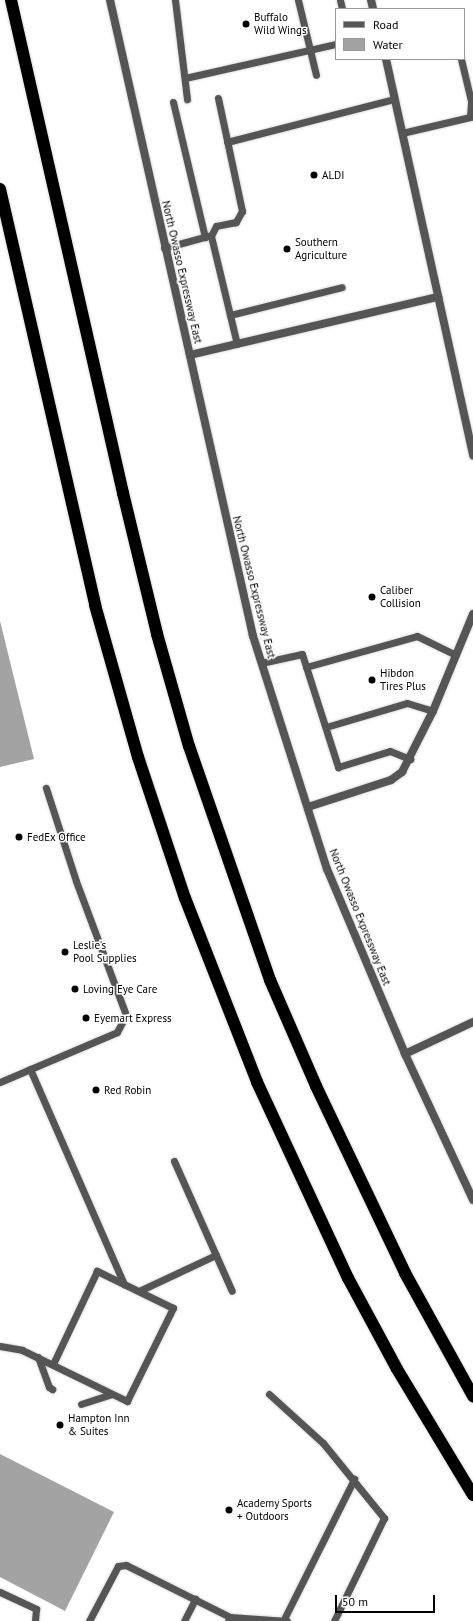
<!DOCTYPE html>
<style>
body{margin:0}
#map{position:relative;width:473px;height:1621px;overflow:hidden;background:#fff;font-family:"PT Sans",sans-serif}
div>[style]{position:absolute}
.water>*{inset:0;background:#a3a3a3}
.roads{filter:drop-shadow(0 0 1px #dbdbdb) drop-shadow(0 0 1px #dbdbdb)}
.service>*{height:7px;margin:-3.5px;padding:0 3.5px;transform-origin:3.5px;border-radius:3.5px;background:#555}
.minor>*{height:8px;margin:-4px;padding:0 4px;transform-origin:4px;border-radius:4px;background:#555}
.tertiary>*{height:8px;margin:-4px;padding:0 4px;transform-origin:4px;border-radius:4px;background:#555}
.motorway>*{height:12px;margin:-6px;padding:0 6px;transform-origin:6px;border-radius:6px;background:#000}
.dots>*{width:11px;height:11px;translate:-50% -50%;box-sizing:border-box;border:2px solid #fff;border-radius:50%}
span{translate:-50% -50%;white-space:nowrap;text-align:center;line-height:1.15;-webkit-text-stroke:3px #fff;paint-order:stroke}
.poi-label{font-size:11px;color:#000}
.left{translate:0 -50%;text-align:left}
.street-label{font-size:11px;color:#000}
.legend{position:absolute;left:335px;top:8px;width:130px;height:52px;box-sizing:border-box;background:#fff;border:1px solid #999;margin:0;padding:5px 7px;list-style:none;font-size:12px;color:#000}
.legend li{display:flex;align-items:center;gap:8px;height:20px}
.legend b{width:20px;border:1px solid #999}
.scale{position:absolute;left:335px;top:1595px;width:100px;height:18px;box-sizing:border-box;border:2px solid #000;border-top:0;padding-left:5px;font-size:12px;line-height:14px;white-space:nowrap;color:#000;-webkit-text-stroke:3px #fff;paint-order:stroke}
</style>
<div id="map">
<div class="water">
<i style="clip-path:polygon(0 621px,34px 759px,0 767px)"></i>
<i style="clip-path:polygon(0 1454px,114px 1512px,65px 1611px,0 1577px)"></i>
</div>
<div class="roads">
<div class="service">
<i style="left:175px;top:0;width:100px;rotate:83.1deg"></i>
<i style="left:298px;top:0;width:77px;rotate:76.5deg"></i>
<i style="left:340px;top:0;width:9px;rotate:77deg"></i>
<i style="left:185px;top:78px;width:155px;rotate:-12.7deg"></i>
<i style="left:218px;top:98px;width:116px;rotate:78deg"></i>
<i style="left:242px;top:211px;width:13px;rotate:119deg"></i>
<i style="left:236px;top:222px;width:20px;rotate:169deg"></i>
<i style="left:216px;top:226px;width:11px;rotate:117deg"></i>
<i style="left:211px;top:236px;width:111px;rotate:76.5deg"></i>
<i style="left:173px;top:102px;width:139px;rotate:76.7deg"></i>
<i style="left:402px;top:133px;width:70px;rotate:-13.2deg"></i>
<i style="left:470px;top:117px;width:16px;rotate:-86deg"></i>
<i style="left:471px;top:101px;width:43px;rotate:-103.4deg"></i>
<i style="left:227px;top:142px;width:172px;rotate:-14.4deg"></i>
<i style="left:164px;top:248px;width:46px;rotate:-15.3deg"></i>
<i style="left:230px;top:315px;width:115px;rotate:-14deg"></i>
<i style="left:261px;top:663px;width:42px;rotate:-12.4deg"></i>
<i style="left:302px;top:654px;width:119px;rotate:72.3deg"></i>
<i style="left:338px;top:767px;width:54px;rotate:-17.1deg"></i>
<i style="left:390px;top:751px;width:22px;rotate:22deg"></i>
<i style="left:306px;top:667px;width:115px;rotate:-15.6deg"></i>
<i style="left:417px;top:636px;width:43px;rotate:26deg"></i>
<i style="left:326px;top:727px;width:84px;rotate:-16.5deg"></i>
<i style="left:407px;top:703px;width:27px;rotate:17deg"></i>
<i style="left:30px;top:1069px;width:235px;rotate:66.4deg"></i>
<i style="left:0;top:1082px;width:127px;rotate:-23.1deg"></i>
<i style="left:117px;top:1032px;width:19px;rotate:-62deg"></i>
<i style="left:126px;top:1015px;width:143px;rotate:-110.5deg"></i>
<i style="left:76px;top:881px;width:98px;rotate:-107.9deg"></i>
<i style="left:174px;top:1161px;width:142px;rotate:66deg"></i>
<i style="left:139px;top:1291px;width:85px;rotate:-25.1deg"></i>
<i style="left:0;top:1346px;width:22px;rotate:10deg"></i>
<i style="left:22px;top:1350px;width:117px;rotate:25.9deg"></i>
<i style="left:127px;top:1401px;width:104px;rotate:-63.7deg"></i>
<i style="left:173px;top:1308px;width:85px;rotate:-154deg"></i>
<i style="left:97px;top:1271px;width:103px;rotate:115.3deg"></i>
<i style="left:38px;top:1357px;width:32px;rotate:70deg"></i>
<i style="left:49px;top:1387px;width:4px;rotate:34deg"></i>
<i style="left:269px;top:1394px;width:73px;rotate:42.2deg"></i>
<i style="left:323px;top:1443px;width:97px;rotate:50.9deg"></i>
<i style="left:384px;top:1518px;width:114px;rotate:115.9deg"></i>
<i style="left:81px;top:1404px;width:32px;rotate:-18deg"></i>
<i style="left:0;top:1592px;width:40px;rotate:25deg"></i>
<i style="left:36px;top:1609px;width:12px;rotate:95deg"></i>
<i style="left:230px;top:1617px;width:57px;rotate:4deg"></i>
<i style="left:284px;top:1619px;width:157px;rotate:-63.4deg"></i>
<i style="left:89px;top:1621px;width:62px;rotate:-62.2deg"></i>
<i style="left:118px;top:1566px;width:8px;rotate:-7deg"></i>
<i style="left:126px;top:1565px;width:116px;rotate:26.6deg"></i>
<i style="left:230px;top:1617px;width:4px;rotate:117deg"></i>
<i style="left:184px;top:1621px;width:25px;rotate:-63deg"></i>
</div>
<div class="minor">
<i style="left:371px;top:0;width:9px;rotate:77deg"></i>
<i style="left:386px;top:59px;width:406px;rotate:77.6deg"></i>
<i style="left:190px;top:355px;width:255px;rotate:-13.2deg"></i>
<i style="left:308px;top:807px;width:87px;rotate:-18deg"></i>
<i style="left:391px;top:780px;width:14px;rotate:-36deg"></i>
<i style="left:402px;top:772px;width:68px;rotate:-63.1deg"></i>
<i style="left:433px;top:711px;width:105px;rotate:-67.6deg"></i>
<i style="left:405px;top:1054px;width:75px;rotate:-25.2deg"></i>
</div>
<div class="tertiary">
<i style="left:110px;top:0;width:652px;rotate:77.33deg"></i>
<i style="left:253px;top:636px;width:244px;rotate:72.4deg"></i>
<i style="left:327px;top:869px;width:201px;rotate:67.1deg"></i>
<i style="left:405px;top:1054px;width:161px;rotate:65deg"></i>
</div>
<div class="motorway">
<i style="left:11px;top:0;width:506px;rotate:77.2deg"></i>
<i style="left:123px;top:493px;width:145px;rotate:76.4deg"></i>
<i style="left:157px;top:634px;width:116px;rotate:74.1deg"></i>
<i style="left:189px;top:746px;width:248px;rotate:70.9deg"></i>
<i style="left:270px;top:980px;width:116px;rotate:66.5deg"></i>
<i style="left:316px;top:1086px;width:207px;rotate:64.5deg"></i>
<i style="left:405px;top:1273px;width:141px;rotate:61.1deg"></i>
<i style="left:0;top:189px;width:427px;rotate:77.1deg"></i>
<i style="left:95px;top:605px;width:158px;rotate:74.2deg"></i>
<i style="left:138px;top:757px;width:149px;rotate:71.6deg"></i>
<i style="left:185px;top:898px;width:198px;rotate:68.6deg"></i>
<i style="left:257px;top:1082px;width:216px;rotate:65.1deg"></i>
<i style="left:348px;top:1278px;width:103px;rotate:61.7deg"></i>
<i style="left:397px;top:1369px;width:147px;rotate:58.9deg"></i>
</div>
</div>
<div class="dots">
<i style="left:246px;top:24px;background:#000"></i>
<i style="left:314px;top:175px;background:#000"></i>
<i style="left:287px;top:249px;background:#000"></i>
<i style="left:372px;top:597px;background:#000"></i>
<i style="left:372px;top:680px;background:#000"></i>
<i style="left:19px;top:837px;background:#000"></i>
<i style="left:65px;top:952px;background:#000"></i>
<i style="left:75px;top:989px;background:#000"></i>
<i style="left:86px;top:1018px;background:#000"></i>
<i style="left:96px;top:1090px;background:#000"></i>
<i style="left:60px;top:1425px;background:#000"></i>
<i style="left:229px;top:1510px;background:#000"></i>
</div>
<div class="poi-label">
<span class="left" style="left:254px;top:24px">Buffalo<br>Wild Wings</span>
<span class="left" style="left:322px;top:175px">ALDI</span>
<span class="left" style="left:295px;top:249px">Southern<br>Agriculture</span>
<span class="left" style="left:380px;top:597px">Caliber<br>Collision</span>
<span class="left" style="left:380px;top:680px">Hibdon<br>Tires Plus</span>
<span class="left" style="left:27px;top:837px">FedEx Office</span>
<span class="left" style="left:73px;top:952px">Leslie's<br>Pool Supplies</span>
<span class="left" style="left:83px;top:989px">Loving Eye Care</span>
<span class="left" style="left:94px;top:1018px">Eyemart Express</span>
<span class="left" style="left:104px;top:1090px">Red Robin</span>
<span class="left" style="left:68px;top:1425px">Hampton Inn<br>&amp; Suites</span>
<span class="left" style="left:237px;top:1510px">Academy Sports<br>+ Outdoors</span>
</div>
<div class="street-label">
<span style="left:182px;top:272px;rotate:77deg">North Owasso Expressway East</span>
<span style="left:254px;top:587px;rotate:76deg">North Owasso Expressway East</span>
<span style="left:360px;top:917px;rotate:68deg">North Owasso Expressway East</span>
</div>
<ul class="legend">
<li><b style="height:5px;background:#555"></b>Road</li>
<li><b style="height:11px;background:#a3a3a3"></b>Water</li>
</ul>
<div class="scale">50 m</div>
</div>
